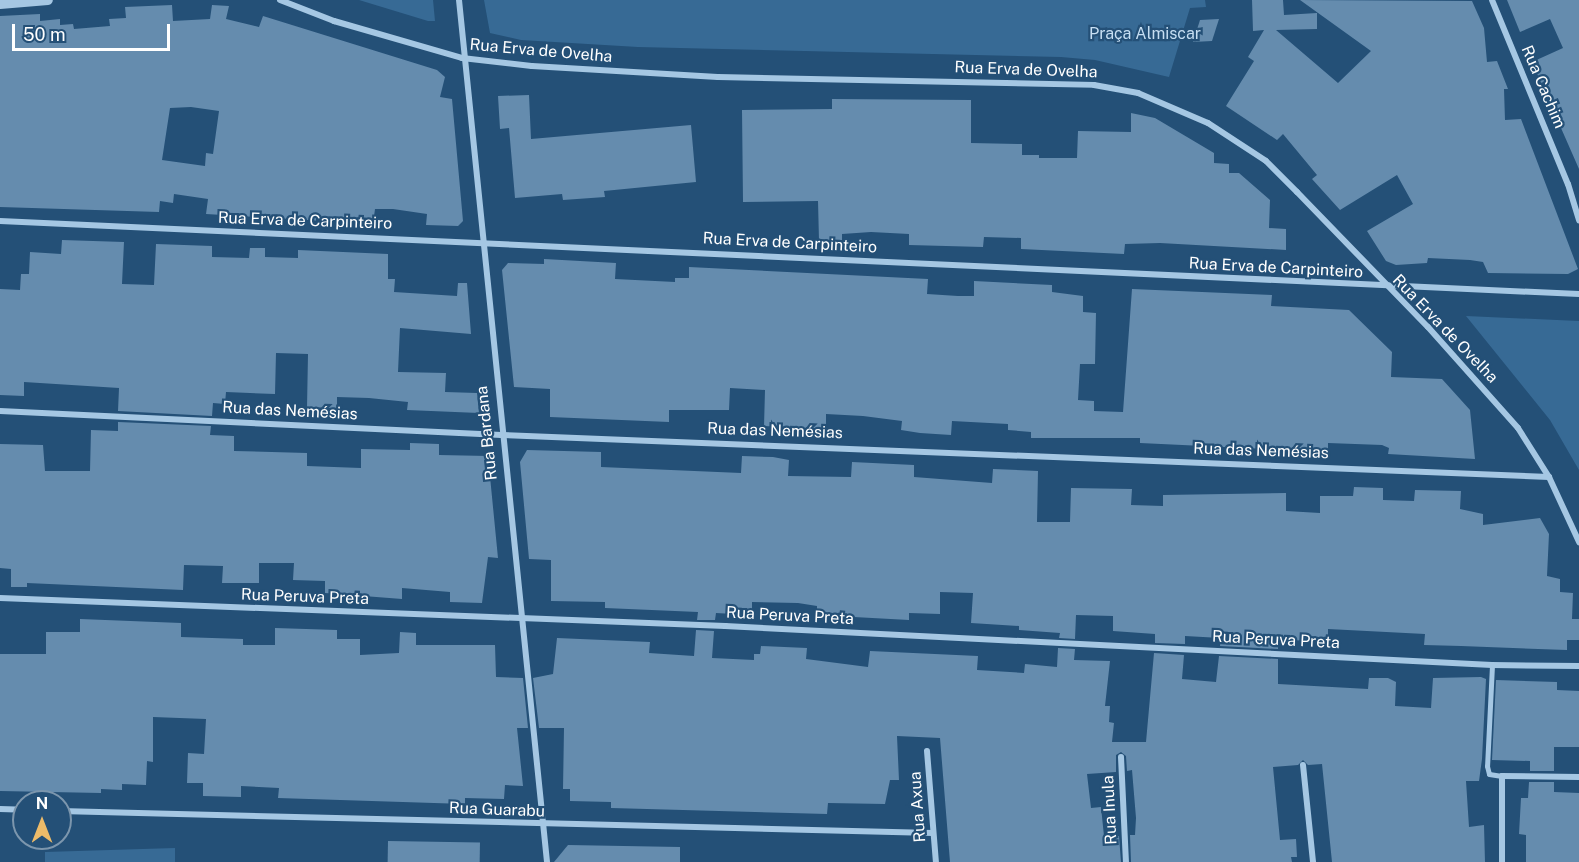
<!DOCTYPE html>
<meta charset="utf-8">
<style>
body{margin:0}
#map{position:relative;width:1579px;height:862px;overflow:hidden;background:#245077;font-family:"Public Sans",sans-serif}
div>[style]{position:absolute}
.green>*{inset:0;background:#376a95}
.building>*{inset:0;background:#658cae;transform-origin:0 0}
.pedestrian>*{height:5px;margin:-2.5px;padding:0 2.5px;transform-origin:2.5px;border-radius:2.5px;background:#a5c7e3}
.minor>*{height:6px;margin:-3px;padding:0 3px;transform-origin:3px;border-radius:3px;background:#a5c7e3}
.tertiary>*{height:10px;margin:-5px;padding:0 5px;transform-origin:5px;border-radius:5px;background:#a5c7e3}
span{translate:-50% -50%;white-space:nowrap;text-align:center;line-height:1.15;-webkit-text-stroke:4.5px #245077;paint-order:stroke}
.park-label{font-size:16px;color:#c7dff3}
.street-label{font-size:16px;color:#fff}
.north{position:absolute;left:12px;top:790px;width:60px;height:60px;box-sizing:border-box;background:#245077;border:2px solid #7c96ad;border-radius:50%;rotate:0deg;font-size:16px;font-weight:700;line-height:24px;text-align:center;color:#fff}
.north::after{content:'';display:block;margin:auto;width:21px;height:27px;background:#edbb69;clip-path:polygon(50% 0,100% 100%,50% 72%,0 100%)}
.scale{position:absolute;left:12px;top:24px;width:158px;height:27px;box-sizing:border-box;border:3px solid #fff;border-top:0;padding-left:8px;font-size:18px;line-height:21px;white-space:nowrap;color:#fff;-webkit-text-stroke:4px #245077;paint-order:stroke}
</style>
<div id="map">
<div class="green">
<i style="clip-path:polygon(359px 0,433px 0,435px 21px,428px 21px)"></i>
<i style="clip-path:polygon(484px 0,1205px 0,1206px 7px,1190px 8px,1169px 77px,1095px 60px,1061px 57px,638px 47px,521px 40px,490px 33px)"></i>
<i style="clip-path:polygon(1466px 316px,1579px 321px,1579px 470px,1550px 420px)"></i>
<i style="clip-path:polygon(175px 848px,175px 862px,45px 862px,45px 852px)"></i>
</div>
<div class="building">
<i style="clip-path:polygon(1252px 0,1283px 0,1284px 15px,1317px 13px,1317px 29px,1276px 30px,1338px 83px,1371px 51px,1300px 0,1472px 1px,1484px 28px,1487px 62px,1497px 61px,1508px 89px,1504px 89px,1505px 120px,1521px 119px,1578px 269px,1568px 274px,1488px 273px,1483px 262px,1470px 260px,1428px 258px,1427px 263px,1396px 265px,1386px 261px,1367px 231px,1413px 204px,1397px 175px,1340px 210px,1312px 179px,1317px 175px,1283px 134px,1277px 140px,1226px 106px,1254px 61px,1248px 57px,1264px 30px,1253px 31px)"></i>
<i style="clip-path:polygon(1507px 0,1579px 0,1579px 169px,1532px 62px,1563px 48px,1550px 19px,1520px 32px)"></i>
<i style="clip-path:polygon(evenodd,172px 5px,173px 21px,210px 19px,212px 5px,229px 6px,226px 19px,259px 27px,263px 16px,437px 70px,445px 77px,440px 97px,452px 99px,463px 221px,458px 226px,426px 225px,427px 214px,393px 209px,375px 209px,373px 224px,206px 214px,208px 199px,174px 194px,173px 203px,160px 201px,159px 212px,0 207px,0 16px,40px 14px,40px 21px,60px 19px,60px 25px,73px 24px,74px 29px,110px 26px,109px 19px,126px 18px,125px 7px,172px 5px,191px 107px,219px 111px,213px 154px,206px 153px,205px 166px,162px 160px,170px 108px,191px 107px)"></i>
<i style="clip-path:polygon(1219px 19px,1212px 41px,1193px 42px,1200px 20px)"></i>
<i style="clip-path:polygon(529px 95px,531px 139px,691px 125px,696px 182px,604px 191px,605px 197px,563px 200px,562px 194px,515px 198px,509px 128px,500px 129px,498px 96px)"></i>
<i style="clip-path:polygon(832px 99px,971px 100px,971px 143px,1022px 144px,1022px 155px,1039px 155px,1039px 158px,1077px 158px,1078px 131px,1131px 132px,1131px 113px,1155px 118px,1214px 153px,1214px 163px,1229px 164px,1229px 173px,1239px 173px,1270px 200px,1269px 228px,1286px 229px,1286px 250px,1160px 243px,1125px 244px,1124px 254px,1021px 249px,1021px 238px,984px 237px,983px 247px,909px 245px,909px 234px,871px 232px,842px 234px,842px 242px,819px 241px,818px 201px,743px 202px,742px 110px,832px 109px)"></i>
<i style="clip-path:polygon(62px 240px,124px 242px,122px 284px,154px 285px,156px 244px,212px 246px,212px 257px,249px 258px,250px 248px,265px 248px,265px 257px,298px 258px,298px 250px,388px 254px,388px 279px,395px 279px,394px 292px,457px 296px,458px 283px,467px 283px,471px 334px,400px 328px,398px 372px,446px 373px,445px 392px,477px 393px,479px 413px,407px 410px,408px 402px,369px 398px,337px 397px,337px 408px,307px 407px,308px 354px,276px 353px,275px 394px,226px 392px,225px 404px,213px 403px,212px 416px,118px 411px,119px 388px,24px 382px,24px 396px,0 395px,0 289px,20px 290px,21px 274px,29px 274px,30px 252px,61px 254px)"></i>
<i style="clip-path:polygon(544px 259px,616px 263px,615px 279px,675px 282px,675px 278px,689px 278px,689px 267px,928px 279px,927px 294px,958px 296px,974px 296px,974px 281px,1052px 285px,1052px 292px,1083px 296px,1083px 312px,1096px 313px,1095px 364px,1080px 364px,1078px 400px,1094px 401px,1094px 411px,1123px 412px,1132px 289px,1272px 295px,1271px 306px,1349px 310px,1392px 352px,1391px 377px,1442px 379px,1470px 410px,1475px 459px,1388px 454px,1389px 448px,1382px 445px,1328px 443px,1328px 452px,1140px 443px,1140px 438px,1031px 438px,1031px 432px,1008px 430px,1008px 424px,952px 421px,951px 435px,920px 433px,901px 430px,902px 421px,863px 416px,826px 414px,826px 429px,764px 426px,765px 390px,730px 388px,729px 410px,669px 410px,669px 422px,550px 417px,550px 389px,514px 387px,502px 270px,508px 263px,544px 264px)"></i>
<i style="clip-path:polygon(118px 422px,211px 426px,210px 435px,234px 436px,234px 451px,307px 453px,307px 466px,361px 468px,361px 449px,410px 450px,410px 443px,439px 444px,439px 455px,488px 456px,498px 558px,488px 557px,482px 603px,450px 602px,450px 592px,402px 588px,402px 599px,325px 593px,325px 581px,293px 580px,294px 563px,259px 563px,259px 583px,222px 583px,223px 566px,184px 565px,183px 590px,27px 583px,27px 587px,11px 587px,11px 569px,0 568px,0 444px,43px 445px,45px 471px,90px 471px,91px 430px,118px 431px)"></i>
<i style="clip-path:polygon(527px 450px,601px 452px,601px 467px,741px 473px,742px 456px,773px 457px,789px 460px,788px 476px,851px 477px,852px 462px,914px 465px,914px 477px,992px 483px,993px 469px,1038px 471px,1037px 522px,1070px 522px,1071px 488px,1132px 489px,1131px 505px,1163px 506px,1163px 495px,1286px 493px,1286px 511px,1320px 513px,1320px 496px,1353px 496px,1354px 487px,1383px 488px,1383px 500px,1414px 501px,1415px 490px,1461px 491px,1460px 509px,1483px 514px,1483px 525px,1540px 518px,1549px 534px,1547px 576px,1560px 579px,1560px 592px,1573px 593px,1572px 619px,1579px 619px,1579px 640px,1567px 640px,1567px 650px,1461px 646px,1424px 645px,1425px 634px,1328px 629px,1328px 641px,1278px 640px,1278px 649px,1220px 646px,1221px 638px,1185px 636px,1185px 644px,1155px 643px,1155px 634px,1113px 631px,1113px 616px,1076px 615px,1075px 639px,1059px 638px,1060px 633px,1019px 630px,1019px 626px,971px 623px,973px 593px,940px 592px,940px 614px,909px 613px,909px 620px,817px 615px,817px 606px,798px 603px,752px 602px,752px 615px,716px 613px,715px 620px,697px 620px,698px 612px,605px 608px,605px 602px,551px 601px,551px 560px,529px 559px,520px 462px)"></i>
<i style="clip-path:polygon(80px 619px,181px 623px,181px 637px,243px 639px,243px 645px,275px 645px,275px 628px,337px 630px,337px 639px,360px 639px,360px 655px,399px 653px,400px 632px,416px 633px,416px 645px,495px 645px,496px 677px,523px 678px,528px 728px,517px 728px,523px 786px,505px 785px,504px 799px,465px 798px,465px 804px,278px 798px,279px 788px,241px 786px,241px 797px,203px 796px,203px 783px,187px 783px,188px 753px,204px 754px,206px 719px,153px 717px,153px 762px,147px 761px,146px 785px,122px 784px,122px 790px,101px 789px,101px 793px,0 791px,0 654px,46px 654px,46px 632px,80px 632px)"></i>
<i style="clip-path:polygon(696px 630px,714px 631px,712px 658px,754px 660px,754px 654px,760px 654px,761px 646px,807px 648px,806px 659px,868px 667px,870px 651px,978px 656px,977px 670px,1024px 673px,1025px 664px,1057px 667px,1058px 648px,1075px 649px,1074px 660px,1110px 661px,1105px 706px,1110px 706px,1109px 722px,1114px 723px,1112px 742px,1146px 742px,1154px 653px,1184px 655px,1182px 679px,1216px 682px,1219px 656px,1278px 659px,1278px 684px,1368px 689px,1369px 678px,1388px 678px,1396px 682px,1395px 706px,1431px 708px,1433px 678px,1481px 677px,1486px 679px,1482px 759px,1479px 781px,1466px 781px,1469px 827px,1484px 825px,1485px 862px,1332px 862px,1322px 764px,1308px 765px,1303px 760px,1298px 765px,1273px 767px,1280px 840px,1296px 839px,1297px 857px,1291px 857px,1292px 862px,1131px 862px,1130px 835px,1135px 835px,1136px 818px,1132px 770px,1127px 771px,1126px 756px,1121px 752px,1116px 755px,1116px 772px,1087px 774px,1091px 808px,1101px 807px,1104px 836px,1119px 836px,1121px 862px,950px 862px,940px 738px,897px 736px,899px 780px,890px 780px,885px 804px,828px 803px,827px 814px,611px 808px,611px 802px,570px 801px,570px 789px,563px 789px,564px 728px,539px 728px,533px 678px,553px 674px,557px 638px,650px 642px,649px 653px,694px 656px)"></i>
<i style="clip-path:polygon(1496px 680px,1557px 682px,1557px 690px,1579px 691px,1579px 747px,1554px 747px,1554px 771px,1530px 771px,1530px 761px,1492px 760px)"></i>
<i style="clip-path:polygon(1529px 782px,1554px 782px,1554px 792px,1579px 793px,1579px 862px,1526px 862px,1526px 835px,1519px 834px,1521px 798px,1528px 798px)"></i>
<i style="left:388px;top:841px;width:92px;height:21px;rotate:1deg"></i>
<i style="clip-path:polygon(568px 845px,680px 847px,680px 862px,554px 862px)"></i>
</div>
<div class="pedestrian">
<i style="left:1492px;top:665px;width:101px;rotate:92.8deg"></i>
<i style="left:1487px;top:766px;width:8px;rotate:76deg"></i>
<i style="left:1489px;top:774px;width:13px;rotate:9deg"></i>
</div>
<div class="minor">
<i style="left:280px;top:0;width:58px;rotate:21.3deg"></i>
<i style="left:334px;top:21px;width:133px;rotate:16.1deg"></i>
<i style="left:462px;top:58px;width:70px;rotate:6.5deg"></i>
<i style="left:532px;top:66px;width:186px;rotate:3.4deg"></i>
<i style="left:718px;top:77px;width:376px;rotate:1.2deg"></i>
<i style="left:1094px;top:85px;width:45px;rotate:10.3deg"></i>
<i style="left:1138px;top:93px;width:76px;rotate:23.2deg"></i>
<i style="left:1208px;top:123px;width:69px;rotate:33.2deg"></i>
<i style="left:1266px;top:161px;width:44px;rotate:45deg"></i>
<i style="left:1297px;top:192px;width:188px;rotate:45.9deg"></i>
<i style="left:1428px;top:327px;width:135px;rotate:48.3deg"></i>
<i style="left:1518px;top:428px;width:58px;rotate:57.7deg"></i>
<i style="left:1549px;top:477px;width:72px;rotate:65.2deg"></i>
<i style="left:459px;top:0;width:866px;rotate:84.17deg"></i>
<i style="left:1492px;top:0;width:199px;rotate:67.6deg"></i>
<i style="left:1568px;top:184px;width:38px;rotate:73deg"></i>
<i style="left:0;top:221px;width:1581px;rotate:2.65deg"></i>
<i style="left:0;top:411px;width:502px;rotate:2.74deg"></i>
<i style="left:501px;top:435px;width:1049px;rotate:2.29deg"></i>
<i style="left:0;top:598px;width:726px;rotate:2.21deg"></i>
<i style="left:725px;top:626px;width:768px;rotate:2.91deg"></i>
<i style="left:1492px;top:665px;width:87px;rotate:0.7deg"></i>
<i style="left:927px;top:751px;width:111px;rotate:85.4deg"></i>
<i style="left:1121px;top:757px;width:105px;rotate:87.3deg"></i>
<i style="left:1303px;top:765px;width:98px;rotate:84.1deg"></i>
<i style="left:0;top:809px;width:24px;rotate:2deg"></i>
<i style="left:60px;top:811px;width:873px;rotate:1.44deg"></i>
<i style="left:1502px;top:862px;width:86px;rotate:-90deg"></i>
<i style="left:1502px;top:776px;width:77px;rotate:0.7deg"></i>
</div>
<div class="tertiary">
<i style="left:0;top:4px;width:48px;rotate:-4.8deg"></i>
</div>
<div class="park-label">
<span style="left:1145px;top:34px">Praça Almiscar</span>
</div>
<div class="street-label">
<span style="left:541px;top:51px;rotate:5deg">Rua Erva de Ovelha</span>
<span style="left:1026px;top:70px;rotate:2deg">Rua Erva de Ovelha</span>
<span style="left:1543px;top:87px;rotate:67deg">Rua Cachim</span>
<span style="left:305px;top:221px;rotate:2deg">Rua Erva de Carpinteiro</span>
<span style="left:790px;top:243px;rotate:3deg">Rua Erva de Carpinteiro</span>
<span style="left:1276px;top:268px;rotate:3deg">Rua Erva de Carpinteiro</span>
<span style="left:1445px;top:329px;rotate:46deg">Rua Erva de Ovelha</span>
<span style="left:290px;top:411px;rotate:3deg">Rua das Nemésias</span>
<span style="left:775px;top:431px;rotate:2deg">Rua das Nemésias</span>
<span style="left:487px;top:433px;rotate:-96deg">Rua Bardana</span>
<span style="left:1261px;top:451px;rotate:2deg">Rua das Nemésias</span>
<span style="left:305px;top:597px;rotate:2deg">Rua Peruva Preta</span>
<span style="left:790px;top:616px;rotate:3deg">Rua Peruva Preta</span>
<span style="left:1276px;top:640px;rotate:3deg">Rua Peruva Preta</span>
<span style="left:918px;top:807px;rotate:-94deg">Rua Axua</span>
<span style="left:497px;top:810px;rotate:2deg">Rua Guarabu</span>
<span style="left:1110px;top:810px;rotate:-93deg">Rua Inula</span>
</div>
<div class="north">N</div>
<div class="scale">50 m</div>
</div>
